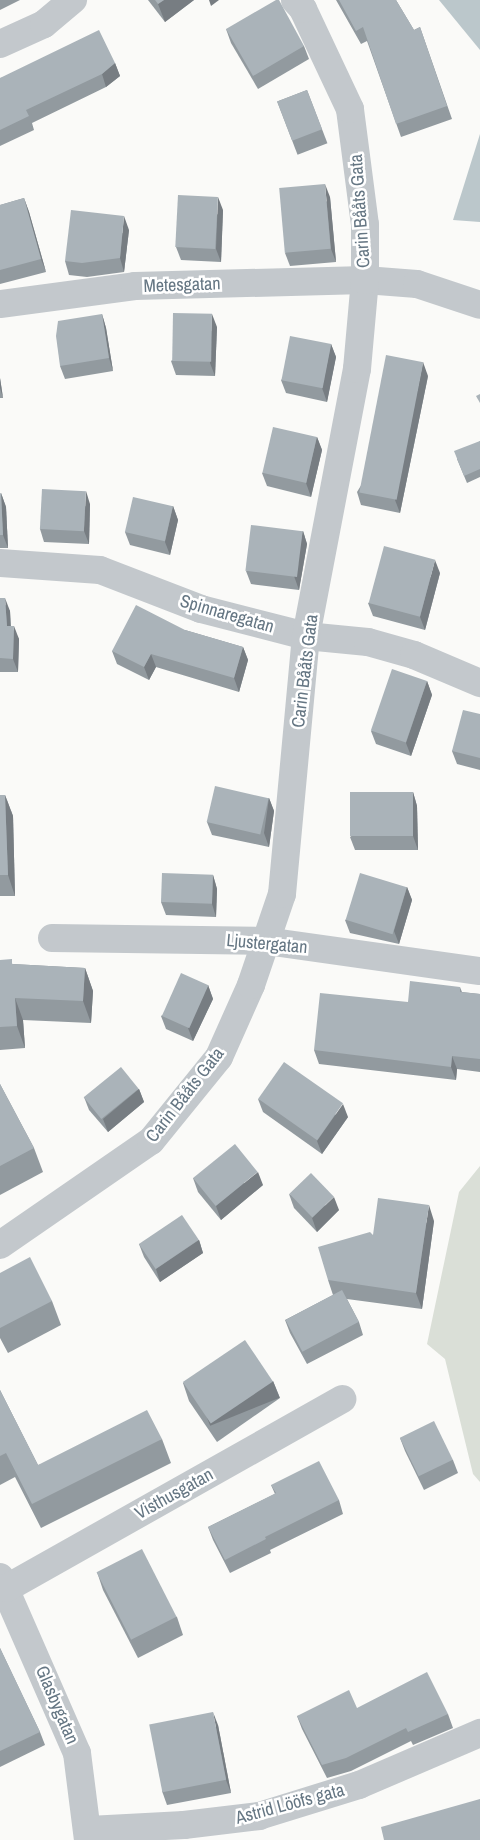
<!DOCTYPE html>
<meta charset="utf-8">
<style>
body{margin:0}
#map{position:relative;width:480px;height:1840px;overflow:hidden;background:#fafaf8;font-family:"Archivo Narrow",sans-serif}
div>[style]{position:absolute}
.green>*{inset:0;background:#dadfd7}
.water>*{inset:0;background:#bbc7cb}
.minor>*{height:28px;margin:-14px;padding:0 14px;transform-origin:14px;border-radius:14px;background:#c3c8cc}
.wall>*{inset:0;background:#929a9f;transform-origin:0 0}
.shaded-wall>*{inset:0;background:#777d82;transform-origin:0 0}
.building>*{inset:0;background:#aab3b9;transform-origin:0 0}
span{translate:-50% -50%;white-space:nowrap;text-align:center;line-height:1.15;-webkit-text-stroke:5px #fff;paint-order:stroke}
.street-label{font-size:18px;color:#657683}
</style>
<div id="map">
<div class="green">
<i style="clip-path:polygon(480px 1166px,480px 1482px,473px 1474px,445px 1359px,427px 1344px,459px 1192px)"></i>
</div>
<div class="water">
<i style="clip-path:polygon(439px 0,480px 0,480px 50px)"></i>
<i style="clip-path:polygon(480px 134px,480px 222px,453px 220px)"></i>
</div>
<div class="minor">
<i style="left:0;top:44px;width:48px;rotate:-24.4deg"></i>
<i style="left:44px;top:24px;width:38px;rotate:-40deg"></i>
<i style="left:0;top:304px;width:136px;rotate:-7.6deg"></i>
<i style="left:135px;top:286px;width:230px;rotate:-1.5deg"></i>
<i style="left:365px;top:280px;width:52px;rotate:4.4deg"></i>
<i style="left:417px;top:284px;width:66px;rotate:18.4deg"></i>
<i style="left:0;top:563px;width:100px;rotate:4deg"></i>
<i style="left:100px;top:570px;width:108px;rotate:21.1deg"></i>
<i style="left:201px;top:609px;width:108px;rotate:14.4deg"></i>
<i style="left:306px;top:636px;width:62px;rotate:5.5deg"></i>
<i style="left:368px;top:642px;width:48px;rotate:15.8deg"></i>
<i style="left:414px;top:655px;width:72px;rotate:23deg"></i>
<i style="left:52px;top:938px;width:214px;rotate:0.8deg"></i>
<i style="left:266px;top:941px;width:216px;rotate:8deg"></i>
<i style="left:0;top:1245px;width:183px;rotate:-34.6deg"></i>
<i style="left:151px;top:1141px;width:108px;rotate:-51deg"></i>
<i style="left:219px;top:1057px;width:79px;rotate:-66deg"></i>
<i style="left:251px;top:985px;width:96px;rotate:-71.2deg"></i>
<i style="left:282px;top:894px;width:259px;rotate:-84.7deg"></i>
<i style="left:306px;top:636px;width:272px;rotate:-79.2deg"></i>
<i style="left:357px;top:369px;width:89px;rotate:-84.9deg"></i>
<i style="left:365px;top:280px;width:55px;rotate:-90deg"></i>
<i style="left:365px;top:225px;width:117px;rotate:-97.4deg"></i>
<i style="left:350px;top:109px;width:110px;rotate:-115.2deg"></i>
<i style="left:303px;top:9px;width:12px;rotate:-132deg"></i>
<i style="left:0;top:1577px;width:192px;rotate:66.4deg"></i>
<i style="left:77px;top:1753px;width:88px;rotate:82.8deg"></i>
<i style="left:7px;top:1588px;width:385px;rotate:-29.4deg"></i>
<i style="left:89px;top:1830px;width:95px;rotate:-3deg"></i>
<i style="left:184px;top:1825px;width:76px;rotate:-6.8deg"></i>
<i style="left:259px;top:1816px;width:105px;rotate:-17.2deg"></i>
<i style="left:359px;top:1785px;width:132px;rotate:-23.3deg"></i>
</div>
<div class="wall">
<i style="clip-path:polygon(0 0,20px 0,0 10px)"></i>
<i style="clip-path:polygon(148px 0,194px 0,165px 22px)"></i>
<i style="clip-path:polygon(336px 0,396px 0,414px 30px,420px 27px,452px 119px,401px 137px,367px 41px,361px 44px)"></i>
<i style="clip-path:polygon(226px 29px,304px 46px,309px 59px,258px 89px,231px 43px)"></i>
<i style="clip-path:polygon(115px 63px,120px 76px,106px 87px,32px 123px,34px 130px,0 146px,0 78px)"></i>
<i style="left:307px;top:90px;width:57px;height:32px;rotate:69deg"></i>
<i style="clip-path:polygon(330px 197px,336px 262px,290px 266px,285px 253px)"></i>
<i style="clip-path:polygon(24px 198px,29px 212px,46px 272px,0 284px,0 205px)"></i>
<i style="clip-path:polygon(223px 210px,221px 262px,181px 260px,176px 247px)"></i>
<i style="clip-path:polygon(129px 230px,124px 272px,87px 277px,69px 275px,65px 261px)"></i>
<i style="clip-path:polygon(102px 314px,106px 328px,113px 371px,65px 379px,60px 366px)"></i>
<i style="clip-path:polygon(217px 327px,215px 376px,176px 375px,171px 361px)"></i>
<i style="clip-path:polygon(331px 344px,336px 357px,327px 402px,286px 393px,281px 380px)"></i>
<i style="clip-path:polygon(428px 376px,400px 513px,361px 505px,357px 492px)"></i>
<i style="clip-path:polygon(0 378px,3px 398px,0 398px)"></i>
<i style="clip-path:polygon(317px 437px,322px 450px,311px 497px,267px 486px,262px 473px)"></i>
<i style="clip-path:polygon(480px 441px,480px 477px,467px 483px,457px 459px)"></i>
<i style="clip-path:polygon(1px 493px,6px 507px,8px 548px,0 548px,0 494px)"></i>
<i style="clip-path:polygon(90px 504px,89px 544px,44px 542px,40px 529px)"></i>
<i style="clip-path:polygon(173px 506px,178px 520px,170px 555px,130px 545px,125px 532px)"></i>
<i style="clip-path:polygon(303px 531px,307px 544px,299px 590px,251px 584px,246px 571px)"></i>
<i style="clip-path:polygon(440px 573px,425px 630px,373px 616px,368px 603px)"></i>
<i style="clip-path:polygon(0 598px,10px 611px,11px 626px,19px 639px,18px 672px,0 672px)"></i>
<i style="clip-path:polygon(185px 630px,243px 647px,248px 660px,239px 692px,156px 667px,149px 680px,117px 664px,112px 651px)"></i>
<i style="clip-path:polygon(427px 681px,432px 695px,411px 756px,376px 744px,371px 731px)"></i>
<i style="clip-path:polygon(480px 714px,480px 770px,457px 764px,452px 751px)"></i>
<i style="clip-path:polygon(413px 792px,417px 806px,418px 850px,355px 850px,350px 837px)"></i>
<i style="clip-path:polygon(0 795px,5px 795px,13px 816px,15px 896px,0 896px)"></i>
<i style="clip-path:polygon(269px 798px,274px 811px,269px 847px,212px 835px,207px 822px)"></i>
<i style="clip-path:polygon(213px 875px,217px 889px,216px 917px,166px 915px,161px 902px)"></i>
<i style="clip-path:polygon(407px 887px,412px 900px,399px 944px,350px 933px,345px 920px)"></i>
<i style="clip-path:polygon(0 960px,13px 964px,85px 968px,93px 991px,91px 1023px,23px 1020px,25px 1048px,0 1050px)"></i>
<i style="clip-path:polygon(208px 985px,213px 999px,193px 1041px,166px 1029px,161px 1016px)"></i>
<i style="clip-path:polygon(460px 987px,462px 992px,480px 994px,480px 1072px,457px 1069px,456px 1080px,319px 1064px,314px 1050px,408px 1002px)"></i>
<i style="clip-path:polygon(0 1084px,34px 1148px,43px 1172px,0 1195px)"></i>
<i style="clip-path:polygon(139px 1089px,144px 1102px,108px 1132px,89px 1110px,84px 1097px)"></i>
<i style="clip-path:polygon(258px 1099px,348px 1117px,322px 1154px,263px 1112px)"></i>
<i style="clip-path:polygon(193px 1178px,263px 1185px,221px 1220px,198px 1192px)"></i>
<i style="clip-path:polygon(289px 1194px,339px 1210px,317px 1232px,294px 1208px)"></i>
<i style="clip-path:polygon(434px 1221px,422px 1309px,347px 1299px,359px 1322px,363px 1335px,307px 1364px,290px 1333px,285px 1320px,333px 1295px,328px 1280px,373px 1235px)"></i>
<i style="clip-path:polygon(199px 1240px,203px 1253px,160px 1282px,144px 1257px,139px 1244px)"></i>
<i style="clip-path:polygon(0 1273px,52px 1301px,61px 1325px,8px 1353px,0 1338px)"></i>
<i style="clip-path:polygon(273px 1381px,280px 1398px,217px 1442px,189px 1401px,183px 1383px)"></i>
<i style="clip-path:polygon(0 1390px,38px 1465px,162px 1439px,171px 1463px,41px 1528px,15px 1477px,0 1485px)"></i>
<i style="clip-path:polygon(400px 1438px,453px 1460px,458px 1473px,424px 1490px,405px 1451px)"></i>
<i style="clip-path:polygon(271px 1485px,339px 1500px,343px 1514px,270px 1550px,271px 1553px,230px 1573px,213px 1540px,208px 1527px,275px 1494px)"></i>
<i style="clip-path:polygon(97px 1572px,177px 1617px,183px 1635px,138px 1658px,103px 1590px)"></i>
<i style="clip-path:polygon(0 1648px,40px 1732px,45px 1745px,0 1767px)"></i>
<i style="clip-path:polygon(357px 1708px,448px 1714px,453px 1728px,413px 1745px,411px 1741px,351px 1771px,327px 1778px,302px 1729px,297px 1716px)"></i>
<i style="clip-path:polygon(218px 1725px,231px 1793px,167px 1805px,162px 1791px)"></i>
</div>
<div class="shaded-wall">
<i style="clip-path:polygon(164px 0,194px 0,165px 22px,158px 4px)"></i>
<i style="clip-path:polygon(209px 0,219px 0,211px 6px)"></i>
<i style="clip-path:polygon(115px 63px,120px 76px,106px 87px,102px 74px)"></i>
<i style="clip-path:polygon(325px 184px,330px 197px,336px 262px,331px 249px)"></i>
<i style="clip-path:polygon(218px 197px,223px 210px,221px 262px,216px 249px)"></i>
<i style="clip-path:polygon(24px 198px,29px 212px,46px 272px,41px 259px)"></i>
<i style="clip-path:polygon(124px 216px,129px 230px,124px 272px,120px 258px)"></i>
<i style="clip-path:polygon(102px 314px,106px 328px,113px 371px,109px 358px)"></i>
<i style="clip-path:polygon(212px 314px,217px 327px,215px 376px,210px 363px)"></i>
<i style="clip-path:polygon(331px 344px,336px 357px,327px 402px,322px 388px)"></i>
<i style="clip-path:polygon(423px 362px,428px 376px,400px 513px,395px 500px)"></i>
<i style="clip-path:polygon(0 378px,3px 398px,0 388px)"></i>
<i style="clip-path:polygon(317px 437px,322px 450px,311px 497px,306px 483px)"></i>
<i style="clip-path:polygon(86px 491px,90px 504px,89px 544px,84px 531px)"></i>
<i style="clip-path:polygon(1px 493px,6px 507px,8px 548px,3px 535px)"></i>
<i style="clip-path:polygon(173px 506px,178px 520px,170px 555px,165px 542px)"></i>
<i style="clip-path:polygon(303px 531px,307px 544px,299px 590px,294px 576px)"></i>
<i style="clip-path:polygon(435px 560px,440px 573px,425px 630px,420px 617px)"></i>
<i style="clip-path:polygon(5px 598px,10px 611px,11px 639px,7px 626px)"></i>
<i style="clip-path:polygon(14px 626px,19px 639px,18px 672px,13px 659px)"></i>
<i style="clip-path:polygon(243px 647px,248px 660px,239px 692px,234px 678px)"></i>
<i style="clip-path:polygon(151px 654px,156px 667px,149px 680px,144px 667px)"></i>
<i style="clip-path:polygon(427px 681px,432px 695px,411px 756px,406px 743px)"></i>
<i style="clip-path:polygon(413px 792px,417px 806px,418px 850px,413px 836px)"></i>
<i style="clip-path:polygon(5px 795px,13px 816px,15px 896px,8px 875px)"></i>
<i style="clip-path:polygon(269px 798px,274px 811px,269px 847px,264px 833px)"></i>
<i style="clip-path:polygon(213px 875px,217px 889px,216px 917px,212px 904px)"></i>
<i style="clip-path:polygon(407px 887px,412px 900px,399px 944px,394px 931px)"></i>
<i style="clip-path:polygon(85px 968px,93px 991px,91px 1023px,83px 1001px)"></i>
<i style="clip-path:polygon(208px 985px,213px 999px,193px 1041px,188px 1028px)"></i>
<i style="clip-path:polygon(15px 998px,23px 1020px,25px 1048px,17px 1026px)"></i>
<i style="clip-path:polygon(452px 1056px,457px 1069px,456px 1080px,451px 1067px)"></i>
<i style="clip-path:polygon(139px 1089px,144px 1102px,108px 1132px,103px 1119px)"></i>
<i style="clip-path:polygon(343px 1104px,348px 1117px,322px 1154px,317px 1141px)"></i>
<i style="clip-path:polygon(258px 1172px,263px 1185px,221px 1220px,216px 1206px)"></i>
<i style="clip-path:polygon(334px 1197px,339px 1210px,317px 1232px,312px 1218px)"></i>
<i style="clip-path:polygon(429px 1205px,434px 1221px,422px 1309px,416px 1293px)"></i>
<i style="clip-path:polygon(199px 1240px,203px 1253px,160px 1282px,156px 1269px)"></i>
<i style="left:273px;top:1381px;width:18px;height:75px;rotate:68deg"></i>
<i style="clip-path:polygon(213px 1712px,218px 1725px,231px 1793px,226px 1780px)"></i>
</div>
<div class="building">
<i style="clip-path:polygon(155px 0,164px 0,158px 4px)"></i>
<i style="clip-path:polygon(276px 0,279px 0,304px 46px,253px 76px,226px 29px)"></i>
<i style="clip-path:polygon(339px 0,396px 0,414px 30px,420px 27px,447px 106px,396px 124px,363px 27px,356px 31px)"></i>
<i style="clip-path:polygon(99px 30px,115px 63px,102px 74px,26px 110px,29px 116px,0 130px,0 78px)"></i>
<i style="left:307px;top:90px;width:42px;height:32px;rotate:69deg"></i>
<i style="left:325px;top:184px;width:65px;height:46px;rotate:85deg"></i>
<i style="left:178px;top:195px;width:40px;height:52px;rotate:3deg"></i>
<i style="clip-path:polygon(24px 198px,41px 259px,0 270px,0 205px)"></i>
<i style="clip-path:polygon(71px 210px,124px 216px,120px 258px,82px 263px,65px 261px)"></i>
<i style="left:173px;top:313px;width:39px;height:48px;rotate:1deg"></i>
<i style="clip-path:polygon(102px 314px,109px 358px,60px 366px,56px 336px,58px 321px)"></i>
<i style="left:290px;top:336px;width:42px;height:45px;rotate:11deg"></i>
<i style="left:386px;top:355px;width:38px;height:140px;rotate:11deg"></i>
<i style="clip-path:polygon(480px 394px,480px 403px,476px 396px)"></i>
<i style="left:273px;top:427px;width:45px;height:47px;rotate:13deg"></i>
<i style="clip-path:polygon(480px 441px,480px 469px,464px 476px,454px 451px)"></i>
<i style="left:42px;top:489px;width:44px;height:40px;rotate:3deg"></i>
<i style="clip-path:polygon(1px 493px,3px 535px,0 535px,0 494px)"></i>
<i style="left:133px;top:497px;width:41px;height:36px;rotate:13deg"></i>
<i style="left:251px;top:525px;width:52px;height:46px;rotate:7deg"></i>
<i style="left:384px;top:546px;width:53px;height:59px;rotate:15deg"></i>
<i style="clip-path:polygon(0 598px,5px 598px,7px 626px,14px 626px,13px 659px,0 658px)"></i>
<i style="clip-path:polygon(136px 605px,185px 630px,243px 647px,234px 678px,151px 654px,144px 667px,112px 651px)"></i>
<i style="left:392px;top:669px;width:37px;height:65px;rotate:19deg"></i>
<i style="clip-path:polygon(463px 710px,480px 714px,480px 758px,452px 751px)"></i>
<i style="left:215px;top:786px;width:55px;height:37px;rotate:13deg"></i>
<i style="left:413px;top:792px;width:44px;height:63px;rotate:90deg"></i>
<i style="clip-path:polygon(0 795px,5px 795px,8px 875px,0 875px)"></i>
<i style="left:162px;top:873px;width:51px;height:29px;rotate:2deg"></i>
<i style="left:360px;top:873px;width:49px;height:49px;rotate:17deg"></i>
<i style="clip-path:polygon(12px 959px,12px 964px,85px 968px,83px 1001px,15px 998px,17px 1026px,0 1027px,0 960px)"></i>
<i style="left:181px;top:973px;width:30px;height:47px;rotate:24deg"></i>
<i style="clip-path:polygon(410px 981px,460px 987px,460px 992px,480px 994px,480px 1059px,452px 1056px,451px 1067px,314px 1050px,320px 993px,408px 1002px)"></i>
<i style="left:284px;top:1062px;width:72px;height:45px;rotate:35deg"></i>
<i style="left:121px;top:1067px;width:28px;height:48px;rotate:51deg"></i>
<i style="clip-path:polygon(0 1084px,34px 1148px,0 1166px)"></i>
<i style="left:235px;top:1144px;width:36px;height:54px;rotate:51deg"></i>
<i style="left:311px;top:1173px;width:33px;height:30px;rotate:46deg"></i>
<i style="clip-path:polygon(378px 1198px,429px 1205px,416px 1293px,328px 1280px,318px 1247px,370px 1232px,373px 1235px)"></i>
<i style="left:182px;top:1215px;width:30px;height:52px;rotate:56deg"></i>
<i style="clip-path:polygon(30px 1257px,52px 1301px,0 1328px,0 1273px)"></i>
<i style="left:342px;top:1290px;width:36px;height:64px;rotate:62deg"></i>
<i style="left:245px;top:1340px;width:50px;height:75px;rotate:56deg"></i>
<i style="clip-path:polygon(0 1390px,38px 1465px,147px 1410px,162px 1439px,32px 1504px,6px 1453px,0 1456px)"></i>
<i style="left:434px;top:1421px;width:43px;height:38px;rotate:64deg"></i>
<i style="clip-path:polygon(319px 1461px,339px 1500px,265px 1537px,266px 1539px,225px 1560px,208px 1527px,276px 1493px,271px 1485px)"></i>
<i style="left:142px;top:1549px;width:76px;height:51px;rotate:63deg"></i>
<i style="clip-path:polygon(0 1648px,40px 1732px,0 1751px)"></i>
<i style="clip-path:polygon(427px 1672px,448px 1714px,408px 1732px,406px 1728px,346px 1758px,322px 1765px,297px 1716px,349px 1690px,357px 1708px)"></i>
<i style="left:213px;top:1712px;width:69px;height:65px;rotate:79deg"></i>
<i style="clip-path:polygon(480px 1799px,480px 1840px,384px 1840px,381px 1827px)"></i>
</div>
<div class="street-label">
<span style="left:360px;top:211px;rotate:-94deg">Carin Bååts Gata</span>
<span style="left:182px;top:285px;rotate:-2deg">Metesgatan</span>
<span style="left:227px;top:614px;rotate:16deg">Spinnaregatan</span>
<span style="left:305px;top:671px;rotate:-83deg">Carin Bååts Gata</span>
<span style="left:267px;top:944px;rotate:5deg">Ljustergatan</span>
<span style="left:185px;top:1095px;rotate:-52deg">Carin Bååts Gata</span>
<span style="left:174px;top:1494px;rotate:-29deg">Visthusgatan</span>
<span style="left:57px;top:1705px;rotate:67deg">Glasbygatan</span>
<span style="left:290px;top:1804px;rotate:-15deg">Astrid Lööfs gata</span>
</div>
</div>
